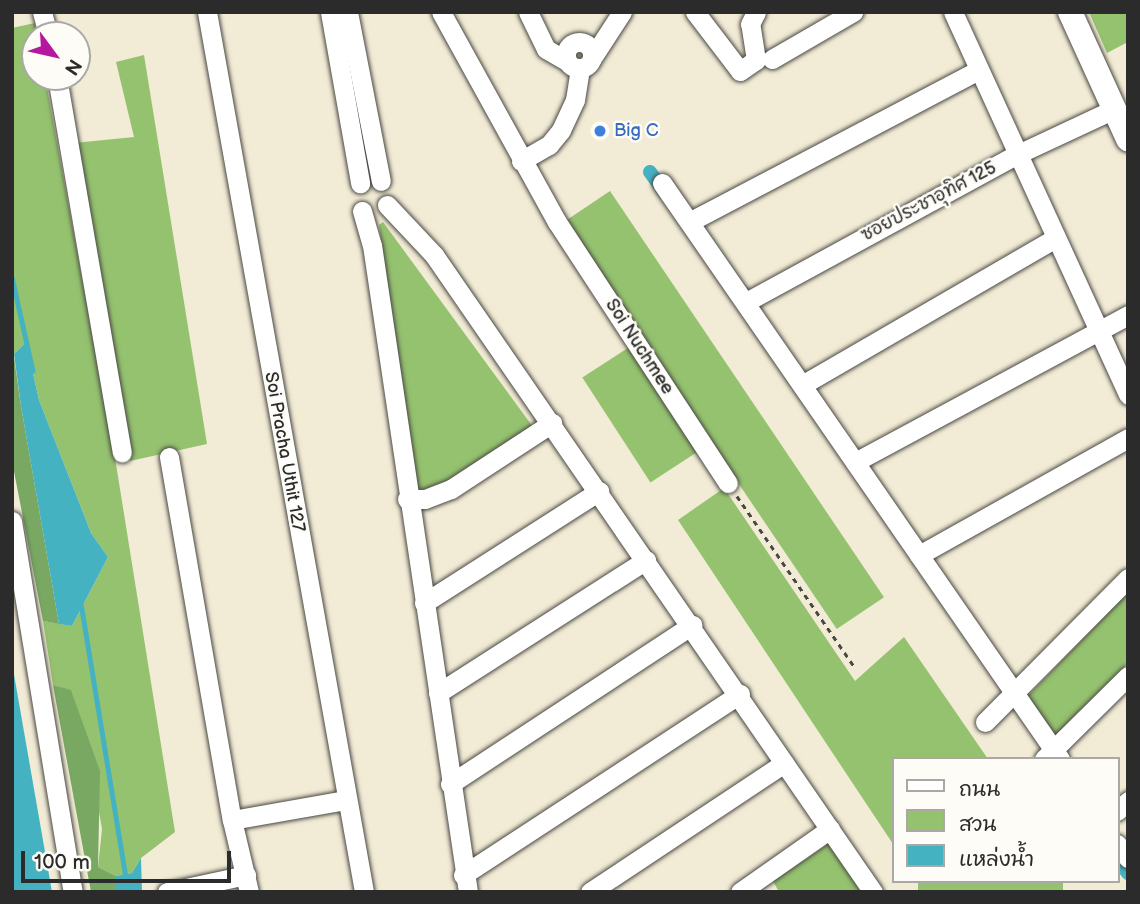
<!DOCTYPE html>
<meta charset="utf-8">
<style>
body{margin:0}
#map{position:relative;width:1140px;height:904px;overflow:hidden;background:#f2ebd5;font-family:"Balsamiq Sans","Playpen Sans Thai",sans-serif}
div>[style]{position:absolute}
.green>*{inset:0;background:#95c26f;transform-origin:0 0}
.forest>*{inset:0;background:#78a862}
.water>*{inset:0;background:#45b2c2}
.stream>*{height:4.5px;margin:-2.25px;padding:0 2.25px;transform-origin:2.25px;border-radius:2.25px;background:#45b2c2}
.canal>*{height:14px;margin:-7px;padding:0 7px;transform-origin:7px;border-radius:7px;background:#45b2c2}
.path>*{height:2.5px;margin-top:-1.25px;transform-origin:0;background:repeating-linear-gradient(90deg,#494844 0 5px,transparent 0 10px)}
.roads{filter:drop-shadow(0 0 2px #494844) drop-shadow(0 0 2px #494844)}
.minor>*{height:19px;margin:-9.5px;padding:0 9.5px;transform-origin:9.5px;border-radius:9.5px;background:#fff}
.minor>.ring{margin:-9.5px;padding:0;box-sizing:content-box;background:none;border:19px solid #fff;border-radius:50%}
.major>*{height:24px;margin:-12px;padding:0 12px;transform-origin:12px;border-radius:12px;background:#fff}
.dots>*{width:19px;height:19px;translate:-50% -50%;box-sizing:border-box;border:4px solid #fdfcf7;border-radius:50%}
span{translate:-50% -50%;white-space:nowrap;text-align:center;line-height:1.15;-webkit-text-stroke:5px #fdfcf7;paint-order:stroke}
.shop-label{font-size:18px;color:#366cbe}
.left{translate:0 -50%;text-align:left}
.street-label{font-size:18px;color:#2b2b2b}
.frame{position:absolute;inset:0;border:14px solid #2b2b2b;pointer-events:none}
.legend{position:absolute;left:892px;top:757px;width:228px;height:126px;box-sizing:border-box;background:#fdfcf7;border:2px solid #a9a8a5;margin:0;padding:9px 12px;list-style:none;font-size:21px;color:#2b2b2b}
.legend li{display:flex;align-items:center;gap:14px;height:35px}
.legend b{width:35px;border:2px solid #a9a8a5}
.north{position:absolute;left:21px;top:21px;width:70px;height:70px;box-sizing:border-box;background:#fdfcf7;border:2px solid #a9a8a5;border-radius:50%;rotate:123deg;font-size:19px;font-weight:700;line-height:28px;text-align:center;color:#2b2b2b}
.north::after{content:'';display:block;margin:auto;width:24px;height:32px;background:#b5179e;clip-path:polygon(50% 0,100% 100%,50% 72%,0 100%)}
.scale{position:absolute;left:21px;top:851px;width:210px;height:32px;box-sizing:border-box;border:4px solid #2b2b2b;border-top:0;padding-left:9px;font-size:21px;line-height:24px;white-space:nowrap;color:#2b2b2b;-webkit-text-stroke:5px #fdfcf7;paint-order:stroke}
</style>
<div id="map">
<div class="green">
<i style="clip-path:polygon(1089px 12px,1128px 12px,1128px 42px,1107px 53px)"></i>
<i style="clip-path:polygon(35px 23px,35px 77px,45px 77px,116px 464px,175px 832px,141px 858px,132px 873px,116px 876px,98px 867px,102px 829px,84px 728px,71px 691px,53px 685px,43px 621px,72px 626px,108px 557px,91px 533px,39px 400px,26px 342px,14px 354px,12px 343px,12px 28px)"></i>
<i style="clip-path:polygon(144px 55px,207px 444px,130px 461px,74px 143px,134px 137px,116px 62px)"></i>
<i style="left:610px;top:191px;width:490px;height:57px;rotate:56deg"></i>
<i style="clip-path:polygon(383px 222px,533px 427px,434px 491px,417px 489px,379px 225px)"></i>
<i style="left:631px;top:346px;width:125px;height:58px;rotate:57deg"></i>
<i style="clip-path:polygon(724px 488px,855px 681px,904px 637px,988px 759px,893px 759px,893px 844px,678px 520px)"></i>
<i style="clip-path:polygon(1128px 592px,1128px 663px,1054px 737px,1027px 697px)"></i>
<i style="clip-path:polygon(834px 840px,866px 892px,779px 892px,773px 881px)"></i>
<i style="left:918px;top:881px;width:145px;height:13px"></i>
</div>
<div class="forest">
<i style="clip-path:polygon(12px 343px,21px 406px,59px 624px,43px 621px,12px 461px)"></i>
<i style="clip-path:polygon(53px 685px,71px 690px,100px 771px,98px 867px,116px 876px,116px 892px,91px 892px)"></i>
</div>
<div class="water">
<i style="clip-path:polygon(26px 342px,39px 400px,91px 533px,108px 557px,72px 626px,59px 624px,21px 406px,14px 354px)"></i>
<i style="clip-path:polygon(12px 663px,52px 892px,12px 892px)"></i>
<i style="clip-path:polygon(141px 858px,142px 892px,116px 892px,116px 876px,132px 873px)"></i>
</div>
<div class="stream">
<i style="left:12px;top:277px;width:96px;rotate:77.4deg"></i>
<i style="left:81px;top:603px;width:278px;rotate:80.7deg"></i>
</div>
<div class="canal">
<i style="left:650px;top:172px;width:26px;rotate:54deg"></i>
<i style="left:1117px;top:858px;width:19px;rotate:54deg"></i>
</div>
<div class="path">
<i style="left:737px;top:496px;width:210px;rotate:55.5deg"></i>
</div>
<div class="roads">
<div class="minor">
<i style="left:42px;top:12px;width:24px;rotate:75deg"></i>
<i style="left:207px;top:12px;width:894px;rotate:79.88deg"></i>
<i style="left:330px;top:12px;width:174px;rotate:80deg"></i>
<i style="left:348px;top:12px;width:172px;rotate:79deg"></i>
<i style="left:441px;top:12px;width:240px;rotate:61.1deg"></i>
<i style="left:557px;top:222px;width:312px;rotate:56.8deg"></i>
<i style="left:528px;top:12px;width:41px;rotate:64.1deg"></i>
<i style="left:546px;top:49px;width:24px;rotate:30deg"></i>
<i style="left:695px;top:12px;width:74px;rotate:52.7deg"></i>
<i style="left:740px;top:71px;width:19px;rotate:-35deg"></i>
<i style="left:756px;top:60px;width:36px;rotate:-99deg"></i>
<i style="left:750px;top:24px;width:13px;rotate:-63deg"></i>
<i style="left:953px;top:12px;width:421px;rotate:65.4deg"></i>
<i class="ring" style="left:566px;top:42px;width:7px;height:7px"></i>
<i style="left:592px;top:58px;width:55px;rotate:-56.9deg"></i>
<i style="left:772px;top:59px;width:94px;rotate:-30.1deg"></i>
<i style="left:57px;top:77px;width:381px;rotate:80.2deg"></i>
<i style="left:521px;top:161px;width:32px;rotate:-30deg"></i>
<i style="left:549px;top:145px;width:19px;rotate:-51deg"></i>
<i style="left:561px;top:130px;width:33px;rotate:-65deg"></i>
<i style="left:575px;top:100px;width:31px;rotate:-81deg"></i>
<i style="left:662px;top:183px;width:700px;rotate:55.36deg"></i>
<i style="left:387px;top:205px;width:69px;rotate:46.8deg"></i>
<i style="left:434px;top:255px;width:774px;rotate:55.43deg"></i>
<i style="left:362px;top:211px;width:35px;rotate:74deg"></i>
<i style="left:372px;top:245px;width:654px;rotate:81.56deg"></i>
<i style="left:691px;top:221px;width:325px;rotate:-27.7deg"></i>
<i style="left:746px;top:302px;width:310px;rotate:-28.6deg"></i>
<i style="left:1018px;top:154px;width:106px;rotate:-25.1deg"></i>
<i style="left:802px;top:385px;width:293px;rotate:-30.1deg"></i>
<i style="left:169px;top:457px;width:368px;rotate:80.2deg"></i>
<i style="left:855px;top:462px;width:310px;rotate:-28.3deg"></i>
<i style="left:407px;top:499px;width:18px"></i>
<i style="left:425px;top:499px;width:28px;rotate:-21deg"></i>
<i style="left:451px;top:489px;width:121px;rotate:-33.2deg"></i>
<i style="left:12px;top:521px;width:376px;rotate:80.7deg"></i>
<i style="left:919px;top:555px;width:240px;rotate:-29.2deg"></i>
<i style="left:424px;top:603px;width:208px;rotate:-32.6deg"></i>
<i style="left:438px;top:693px;width:247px;rotate:-32.6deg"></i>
<i style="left:985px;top:722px;width:203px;rotate:-45.2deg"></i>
<i style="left:1044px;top:759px;width:118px;rotate:-44.7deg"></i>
<i style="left:450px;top:784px;width:290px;rotate:-33.3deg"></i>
<i style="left:1117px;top:811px;width:15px;rotate:-42deg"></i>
<i style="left:1117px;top:844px;width:18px;rotate:52deg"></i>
<i style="left:463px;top:875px;width:331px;rotate:-33.2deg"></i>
<i style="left:167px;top:892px;width:81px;rotate:-12.1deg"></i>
<i style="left:249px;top:892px;width:74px;rotate:-103.3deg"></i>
<i style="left:232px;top:820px;width:116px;rotate:-10deg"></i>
<i style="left:590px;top:892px;width:233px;rotate:-33.6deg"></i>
<i style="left:740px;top:892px;width:110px;rotate:-35deg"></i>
</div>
<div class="major">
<i style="left:1070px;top:12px;width:140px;rotate:65.5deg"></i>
</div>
</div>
<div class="dots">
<i style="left:600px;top:131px;background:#3f7fe0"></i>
</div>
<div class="shop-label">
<span class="left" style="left:614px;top:131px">Big C</span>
</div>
<div class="street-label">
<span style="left:929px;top:202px;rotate:-28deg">ซอยประชาอุทิศ 125</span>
<span style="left:639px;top:347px;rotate:57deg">Soi Nuchmee</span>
<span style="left:284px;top:452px;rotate:80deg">Soi Pracha Uthit 127</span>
</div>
<div class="frame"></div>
<ul class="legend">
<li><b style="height:9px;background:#fff"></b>ถนน</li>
<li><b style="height:19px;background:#95c26f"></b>สวน</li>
<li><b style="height:19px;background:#45b2c2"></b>แหล่งน้ำ</li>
</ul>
<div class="north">N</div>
<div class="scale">100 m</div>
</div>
